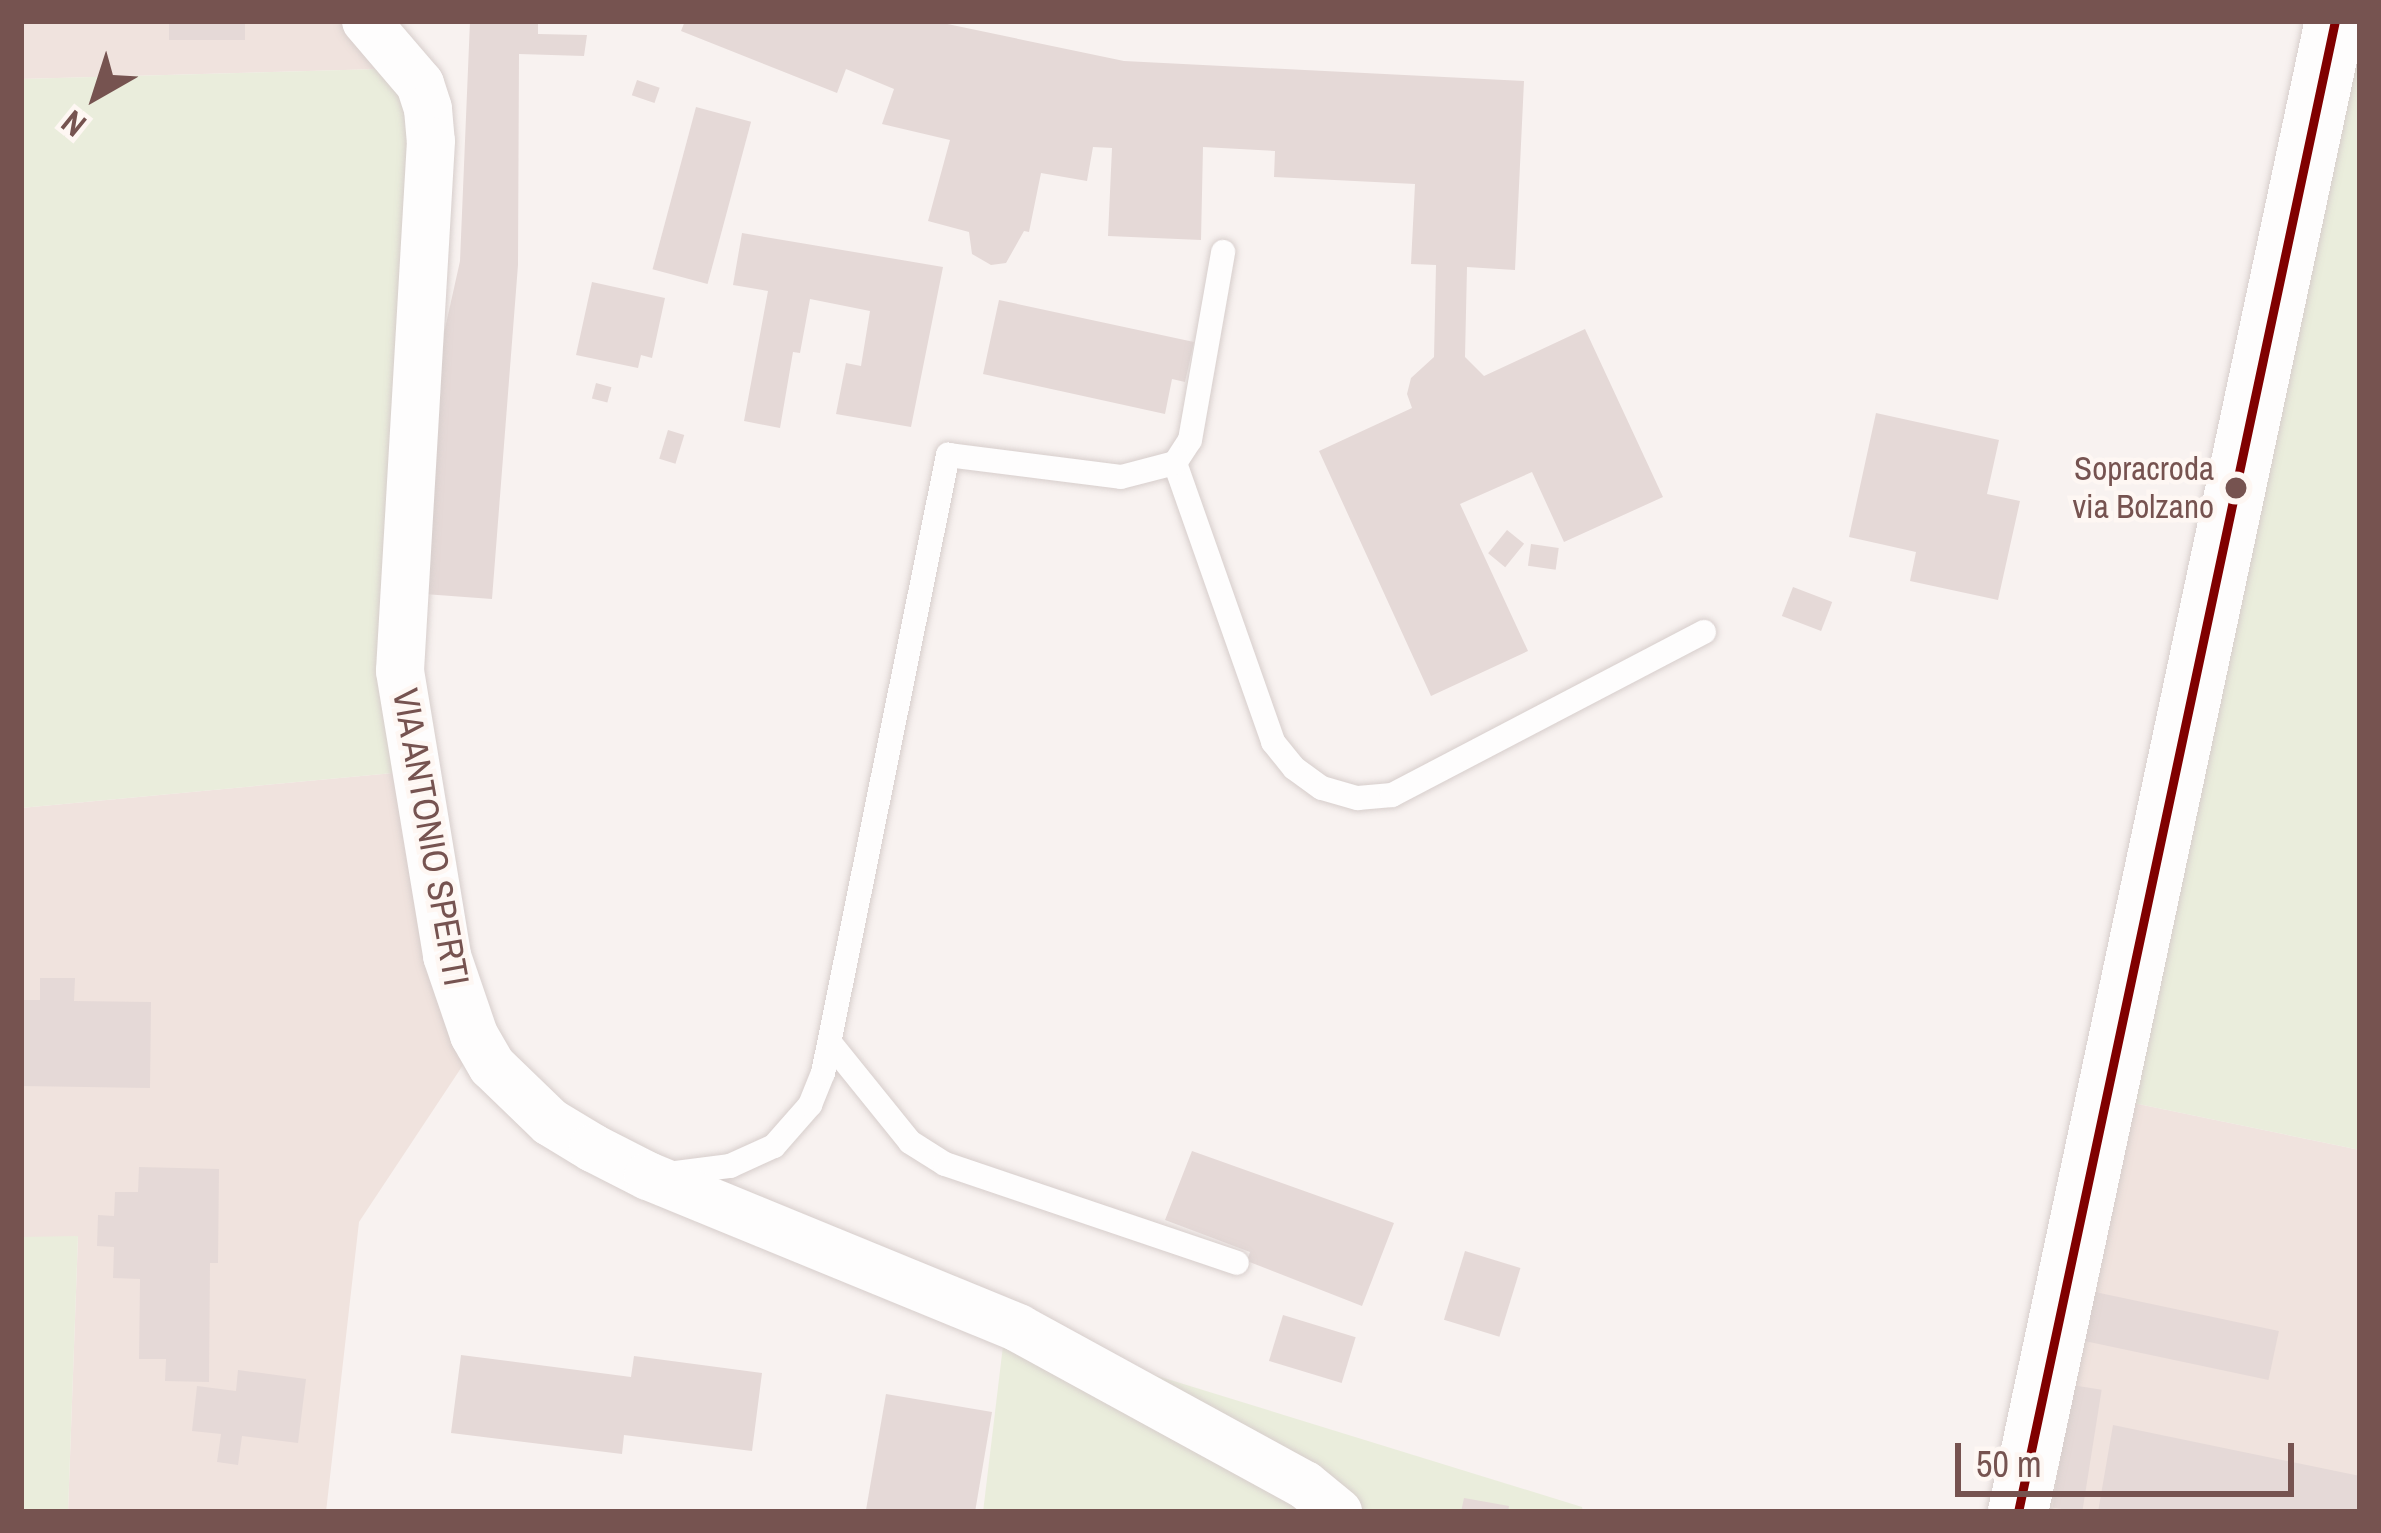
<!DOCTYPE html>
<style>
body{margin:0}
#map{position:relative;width:2381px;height:1533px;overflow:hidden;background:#f8f2f0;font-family:"Archivo Narrow",sans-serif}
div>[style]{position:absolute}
.residential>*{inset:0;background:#f0e3de}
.green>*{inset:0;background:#eaeddc}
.building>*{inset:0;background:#e5d9d7;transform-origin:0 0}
.roads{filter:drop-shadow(0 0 3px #d7cecc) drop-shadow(0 0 3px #d7cecc)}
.service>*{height:24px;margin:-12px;padding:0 12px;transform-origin:12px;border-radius:12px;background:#fefdfd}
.minor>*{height:48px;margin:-24px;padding:0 24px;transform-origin:24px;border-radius:24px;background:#fefdfd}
.tertiary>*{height:60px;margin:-30px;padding:0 30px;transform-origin:30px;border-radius:30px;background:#fefdfd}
.bus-1>*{height:9px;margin:-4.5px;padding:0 4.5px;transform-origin:4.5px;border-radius:4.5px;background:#800000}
.dots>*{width:33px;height:33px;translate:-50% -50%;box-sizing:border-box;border:6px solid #fef7f3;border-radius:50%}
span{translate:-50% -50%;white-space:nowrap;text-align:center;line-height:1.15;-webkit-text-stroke:9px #fef7f3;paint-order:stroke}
.bus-label{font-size:33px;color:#765350}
.right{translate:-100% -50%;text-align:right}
.street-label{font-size:36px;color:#765350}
.frame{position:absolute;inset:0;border:24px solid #765350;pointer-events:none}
.north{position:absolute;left:36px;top:36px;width:120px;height:120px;-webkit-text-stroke:9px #fef7f3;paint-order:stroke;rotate:219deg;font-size:33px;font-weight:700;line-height:48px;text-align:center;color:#765350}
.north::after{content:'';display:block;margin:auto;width:42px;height:54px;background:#765350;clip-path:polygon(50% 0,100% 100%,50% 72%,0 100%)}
.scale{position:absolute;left:1955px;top:1443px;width:339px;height:54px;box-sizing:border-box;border:6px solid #765350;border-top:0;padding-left:15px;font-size:36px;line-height:42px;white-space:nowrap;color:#765350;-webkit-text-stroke:9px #fef7f3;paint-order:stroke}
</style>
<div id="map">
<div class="residential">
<i style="clip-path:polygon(21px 21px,342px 21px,379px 69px,21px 79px)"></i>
<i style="clip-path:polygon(404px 772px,467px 1059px,359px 1222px,326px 1512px,68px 1512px,78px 1237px,21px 1237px,21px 808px)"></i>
<i style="clip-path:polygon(2085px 1093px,2360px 1150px,2360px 1512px,1994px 1512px)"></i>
</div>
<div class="green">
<i style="clip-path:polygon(2360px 21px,2360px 1150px,2085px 1093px)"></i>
<i style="clip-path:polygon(379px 69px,414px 114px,404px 772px,21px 808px,21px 79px)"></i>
<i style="clip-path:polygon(78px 1236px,68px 1512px,21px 1512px,21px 1237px)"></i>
<i style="clip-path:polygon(1005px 1329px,1582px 1507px,1583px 1512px,983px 1512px)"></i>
</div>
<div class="building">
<i style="left:169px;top:21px;width:76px;height:19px"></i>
<i style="clip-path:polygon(470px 21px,538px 21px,538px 34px,587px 35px,584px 56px,519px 54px,518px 265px,492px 599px,424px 594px,444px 333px,460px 261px)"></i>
<i style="clip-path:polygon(685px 21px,933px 21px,1124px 61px,1524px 81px,1515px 270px,1467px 267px,1465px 357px,1484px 376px,1585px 329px,1663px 497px,1564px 542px,1532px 472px,1460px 504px,1528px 651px,1431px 696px,1319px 451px,1412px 408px,1407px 394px,1411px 378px,1434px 357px,1436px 265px,1411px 264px,1415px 184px,1274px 177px,1275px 151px,1203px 147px,1201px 240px,1108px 236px,1112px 148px,1093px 147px,1087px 181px,1041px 173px,1029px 232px,1024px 231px,1006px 263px,991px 265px,972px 254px,969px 232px,928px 221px,950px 140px,882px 124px,894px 89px,846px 69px,837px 93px,681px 31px)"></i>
<i style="left:637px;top:80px;width:24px;height:16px;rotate:19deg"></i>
<i style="left:696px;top:107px;width:57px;height:168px;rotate:15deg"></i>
<i style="clip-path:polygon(742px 233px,943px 267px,911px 427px,836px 414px,846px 363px,861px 366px,870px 311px,810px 299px,800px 353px,793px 352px,780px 428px,744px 421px,768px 291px,733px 285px)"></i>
<i style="clip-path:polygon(592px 282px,665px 298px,652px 358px,641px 355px,638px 368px,576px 355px)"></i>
<i style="clip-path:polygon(999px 300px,1194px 342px,1185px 382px,1172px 379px,1165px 414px,983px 374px)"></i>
<i style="left:596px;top:383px;width:16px;height:16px;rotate:15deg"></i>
<i style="clip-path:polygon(1876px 413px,1999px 440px,1987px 494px,2020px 501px,1998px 600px,1910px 581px,1916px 552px,1849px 537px)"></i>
<i style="left:668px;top:430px;width:17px;height:30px;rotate:17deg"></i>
<i style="left:1507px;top:530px;width:22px;height:30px;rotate:39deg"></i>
<i style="left:1531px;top:544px;width:28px;height:22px;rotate:8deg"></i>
<i style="left:1793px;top:587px;width:42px;height:31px;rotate:21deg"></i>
<i style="clip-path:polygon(40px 978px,75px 978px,74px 1001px,151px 1002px,150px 1088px,21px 1086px,21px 1000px,40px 1000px)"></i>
<i style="clip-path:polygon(1192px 1151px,1394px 1223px,1362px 1306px,1247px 1261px,1250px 1252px,1165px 1220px)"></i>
<i style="clip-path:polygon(139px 1167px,219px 1169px,218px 1263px,210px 1263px,209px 1382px,165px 1381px,166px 1359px,139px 1359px,140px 1279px,113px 1278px,114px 1247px,97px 1246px,98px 1215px,114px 1216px,115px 1192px,138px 1192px)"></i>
<i style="left:1465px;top:1251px;width:58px;height:72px;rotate:17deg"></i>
<i style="left:2095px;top:1292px;width:188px;height:50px;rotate:12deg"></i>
<i style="left:1283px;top:1315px;width:76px;height:48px;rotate:17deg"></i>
<i style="clip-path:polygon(461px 1355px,631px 1377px,634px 1356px,762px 1373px,752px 1451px,624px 1435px,622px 1454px,451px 1433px)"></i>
<i style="clip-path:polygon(238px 1370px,306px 1379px,298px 1443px,242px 1436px,238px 1465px,217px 1462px,221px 1434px,192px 1431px,197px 1386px,236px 1391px)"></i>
<i style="left:2072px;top:1385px;width:30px;height:124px;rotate:9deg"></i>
<i style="clip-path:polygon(886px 1394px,992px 1412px,975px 1512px,866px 1510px)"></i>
<i style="clip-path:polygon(2113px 1425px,2360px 1476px,2360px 1512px,2098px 1512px)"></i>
<i style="clip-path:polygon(1464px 1498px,1509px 1506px,1508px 1512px,1461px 1512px)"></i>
</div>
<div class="roads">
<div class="service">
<i style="left:1175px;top:463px;width:296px;rotate:70.6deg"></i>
<i style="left:1273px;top:742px;width:33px;rotate:51deg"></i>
<i style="left:1294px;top:768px;width:34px;rotate:36deg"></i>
<i style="left:1322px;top:788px;width:37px;rotate:16deg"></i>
<i style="left:1358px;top:798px;width:34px;rotate:-5deg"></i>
<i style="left:1392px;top:795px;width:352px;rotate:-27.6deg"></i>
<i style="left:831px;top:1044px;width:126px;rotate:51.1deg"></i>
<i style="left:910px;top:1142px;width:41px;rotate:32.2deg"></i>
<i style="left:945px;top:1164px;width:308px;rotate:18.7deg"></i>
<i style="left:668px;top:1174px;width:63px;rotate:-7.4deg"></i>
<i style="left:730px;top:1166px;width:48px;rotate:-24.4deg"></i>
<i style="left:774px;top:1146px;width:55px;rotate:-48.7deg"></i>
<i style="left:810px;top:1105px;width:35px;rotate:-68deg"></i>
<i style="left:823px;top:1073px;width:631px;rotate:-78.57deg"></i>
<i style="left:948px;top:455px;width:174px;rotate:7.2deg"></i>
<i style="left:1121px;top:477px;width:56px;rotate:-14.5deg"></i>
<i style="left:1175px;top:463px;width:27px;rotate:-57deg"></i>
<i style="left:1190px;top:440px;width:191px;rotate:-80deg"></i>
</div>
<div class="minor">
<i style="left:366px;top:21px;width:83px;rotate:49.4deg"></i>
<i style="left:420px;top:84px;width:26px;rotate:72deg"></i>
<i style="left:428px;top:109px;width:32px;rotate:85deg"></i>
<i style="left:431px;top:141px;width:531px;rotate:93.35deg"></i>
<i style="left:400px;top:671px;width:289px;rotate:80.6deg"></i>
<i style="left:447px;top:956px;width:83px;rotate:71.1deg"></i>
<i style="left:474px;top:1035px;width:36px;rotate:60deg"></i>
<i style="left:492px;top:1066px;width:81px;rotate:44deg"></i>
<i style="left:550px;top:1122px;width:50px;rotate:31.2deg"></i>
<i style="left:593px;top:1148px;width:62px;rotate:27deg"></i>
<i style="left:648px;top:1176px;width:400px;rotate:22.3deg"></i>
<i style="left:1018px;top:1328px;width:327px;rotate:28.7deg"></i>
<i style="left:1305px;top:1485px;width:43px;rotate:39.3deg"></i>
</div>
<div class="tertiary">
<i style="left:2018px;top:1512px;width:1524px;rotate:-78deg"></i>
</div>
</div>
<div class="bus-1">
<i style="left:2018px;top:1512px;width:1524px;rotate:-78deg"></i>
</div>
<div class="dots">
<i style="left:2236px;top:488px;background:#765350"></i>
</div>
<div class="bus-label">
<span class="right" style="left:2214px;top:488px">Sopracroda<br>via Bolzano</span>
</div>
<div class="street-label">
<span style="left:431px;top:837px;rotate:80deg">VIA ANTONIO SPERTI</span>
</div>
<div class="frame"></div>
<div class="north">N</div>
<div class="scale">50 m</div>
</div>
